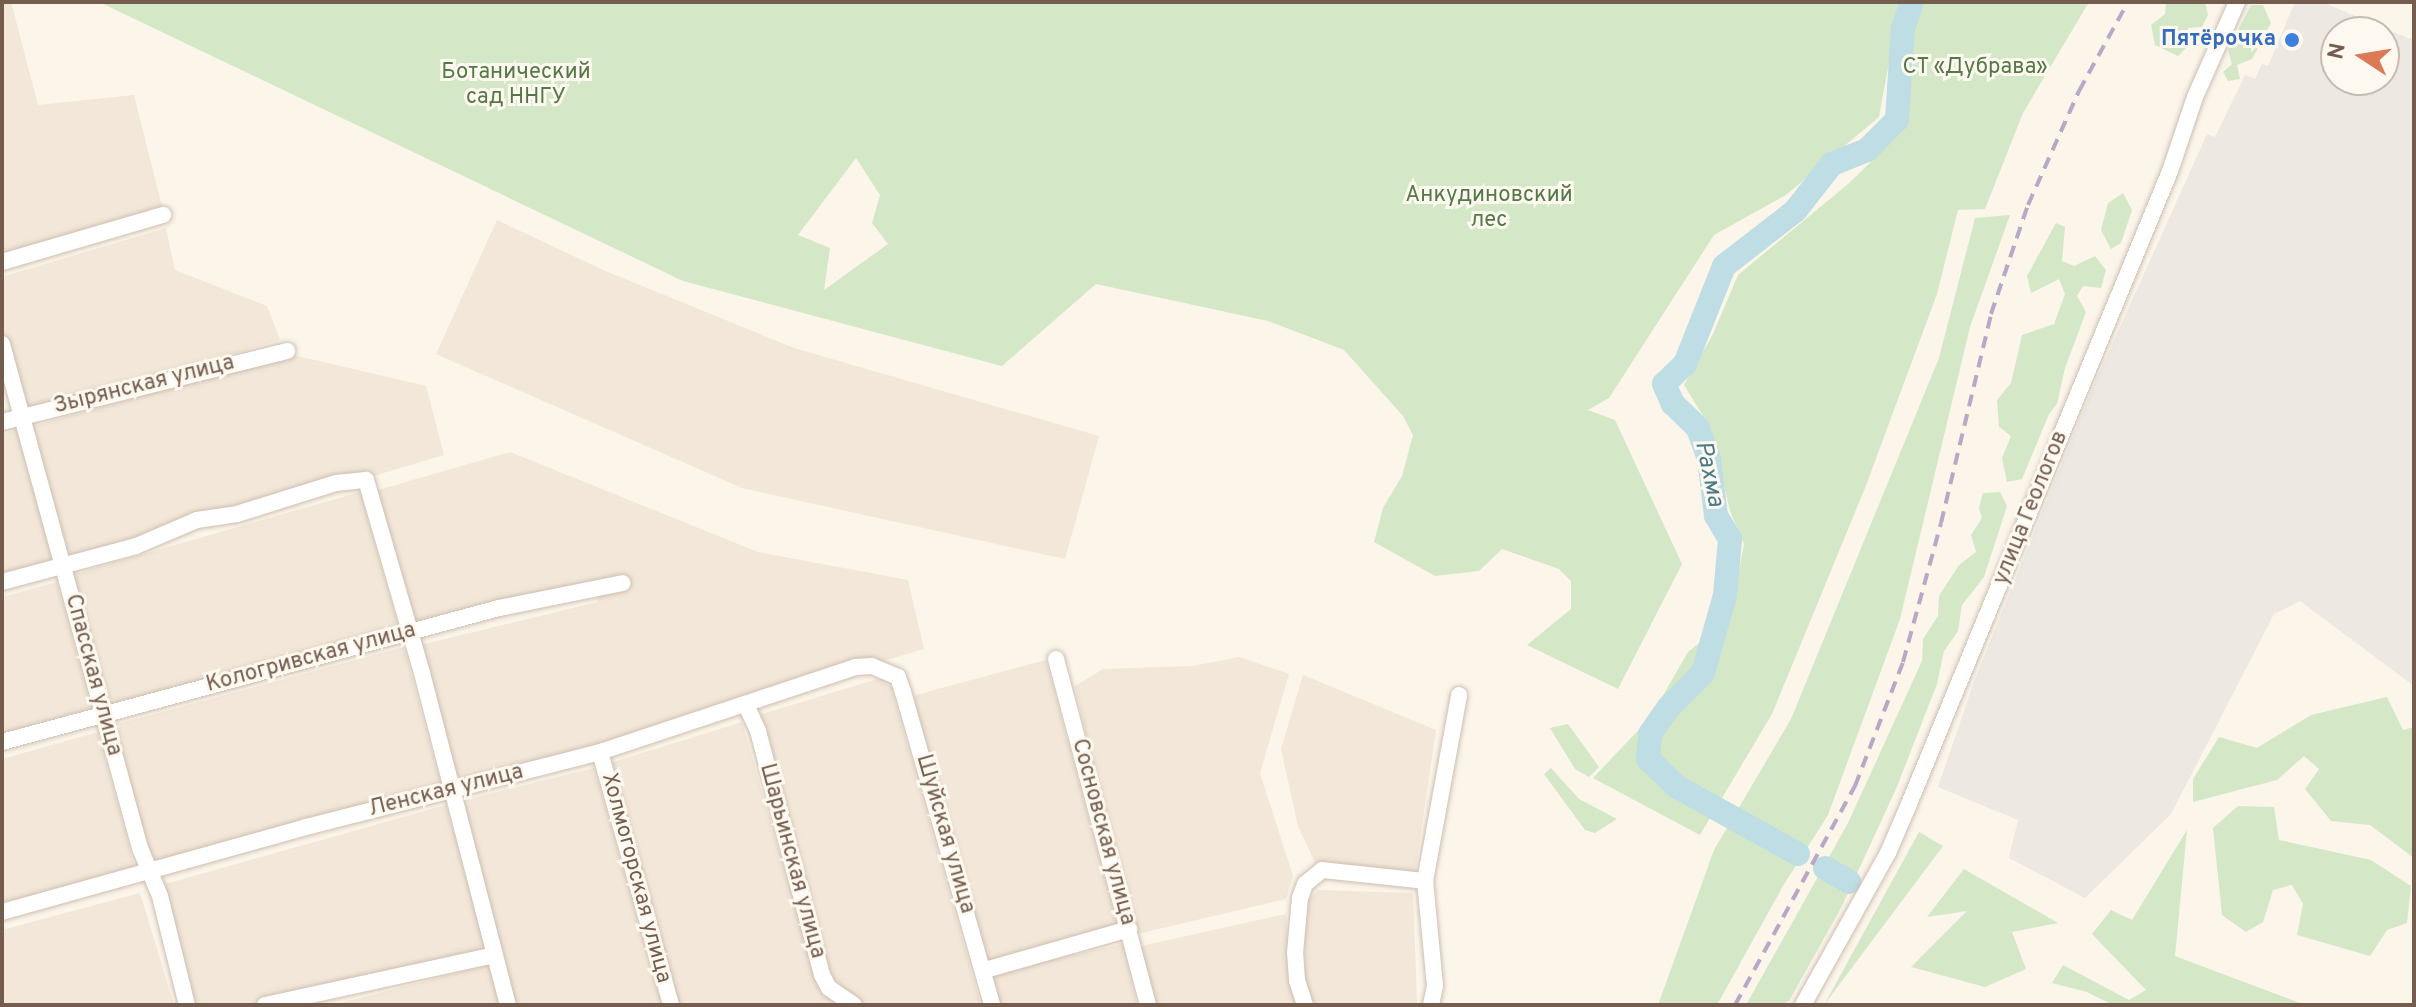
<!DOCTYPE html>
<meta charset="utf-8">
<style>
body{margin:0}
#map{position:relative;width:2416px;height:1007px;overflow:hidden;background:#fbf5ea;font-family:Overpass,sans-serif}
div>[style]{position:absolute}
.residential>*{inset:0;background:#f2e7d8;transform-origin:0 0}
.industrial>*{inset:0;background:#ede8e2}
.green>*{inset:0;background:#d4e8c8}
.river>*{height:24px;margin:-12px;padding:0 12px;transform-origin:12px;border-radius:12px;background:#bfdde4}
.roads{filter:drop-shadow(0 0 2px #cdbeb0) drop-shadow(0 0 2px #cdbeb0)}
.minor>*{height:16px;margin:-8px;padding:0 8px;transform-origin:8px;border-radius:8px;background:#fff}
.rail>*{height:4px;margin-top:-2px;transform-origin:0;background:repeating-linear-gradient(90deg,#b9a8c5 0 12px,transparent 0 20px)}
.dots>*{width:22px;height:22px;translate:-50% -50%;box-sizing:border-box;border:4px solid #fef9f0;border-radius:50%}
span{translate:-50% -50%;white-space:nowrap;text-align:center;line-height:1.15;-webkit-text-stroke:6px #fef9f0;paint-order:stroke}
.shop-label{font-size:22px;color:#366cbe;font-weight:700}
.right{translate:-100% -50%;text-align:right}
.park-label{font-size:22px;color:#547947}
.street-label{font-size:22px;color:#745d4e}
.water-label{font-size:24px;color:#497a86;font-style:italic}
.frame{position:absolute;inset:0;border:4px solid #745d4e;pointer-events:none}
.north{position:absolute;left:2320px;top:16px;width:80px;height:80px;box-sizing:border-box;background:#fef9f0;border:2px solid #c7bbaf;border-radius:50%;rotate:282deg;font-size:22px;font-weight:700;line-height:32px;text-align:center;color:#745d4e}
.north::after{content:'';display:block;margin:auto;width:28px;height:36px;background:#dc7a58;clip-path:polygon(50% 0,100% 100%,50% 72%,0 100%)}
</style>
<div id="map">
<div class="residential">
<i style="clip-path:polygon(2px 2px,11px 2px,38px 105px,134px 95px,164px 214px,2px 263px)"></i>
<i style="clip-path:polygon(497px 220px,603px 270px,794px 348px,1099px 436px,1065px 559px,742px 488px,436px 354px)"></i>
<i style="clip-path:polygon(166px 228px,175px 270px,267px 306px,280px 340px,27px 414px,2px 327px,2px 277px)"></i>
<i style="clip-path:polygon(289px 354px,426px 386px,444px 455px,66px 567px,27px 428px)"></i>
<i style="clip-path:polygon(16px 430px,57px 569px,2px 583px,2px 435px)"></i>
<i style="clip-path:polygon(510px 452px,758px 552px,908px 580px,924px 649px,456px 787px,416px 646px,598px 602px,592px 584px,414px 630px,371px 492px)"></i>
<i style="left:360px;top:492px;width:149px;height:302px;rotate:74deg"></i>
<i style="clip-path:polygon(57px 582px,94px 716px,2px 741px,2px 597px)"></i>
<i style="left:404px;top:647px;width:150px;height:303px;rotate:75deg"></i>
<i style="clip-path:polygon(1239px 657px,1289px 674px,1260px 773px,1293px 876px,1286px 899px,1133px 935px,1075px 686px,1103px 669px,1193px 666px)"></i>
<i style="left:1046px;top:660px;width:287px;height:138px;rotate:75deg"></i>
<i style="clip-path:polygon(1303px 675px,1436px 730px,1414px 879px,1319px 871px,1298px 826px,1281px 749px)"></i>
<i style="clip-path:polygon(881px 678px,891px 687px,981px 1005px,852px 1005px,832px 979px,755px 716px)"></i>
<i style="clip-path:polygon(742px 722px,817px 982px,835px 1005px,678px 1005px,607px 764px)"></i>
<i style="clip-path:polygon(98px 732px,138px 879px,2px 915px,2px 759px)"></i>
<i style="clip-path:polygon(594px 768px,662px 1005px,515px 1005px,461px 801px)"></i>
<i style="clip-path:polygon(446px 805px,487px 951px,278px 1005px,192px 1005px,158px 886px)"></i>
<i style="clip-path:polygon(1318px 890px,1413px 893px,1417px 1003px,1312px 1005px,1305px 975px,1304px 905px)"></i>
<i style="clip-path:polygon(140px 893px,174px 1005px,2px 1005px,2px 930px)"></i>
<i style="clip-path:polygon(1286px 914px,1289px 973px,1298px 1005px,1150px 1005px,1137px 947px)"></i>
<i style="clip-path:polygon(1123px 944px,1137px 1005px,997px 1005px,990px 973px)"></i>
<i style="clip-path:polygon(488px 965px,500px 1005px,333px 1005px)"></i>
</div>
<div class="industrial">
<i style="clip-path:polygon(evenodd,2295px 2px,2322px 2px,2410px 39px,2414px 34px,2414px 686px,2300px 601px,2274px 614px,2171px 814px,2085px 898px,2009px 858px,2018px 820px,1938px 787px,1975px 679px,2093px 387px,2207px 134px,2215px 137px,2245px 75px,2255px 79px,2262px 64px,2268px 66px,2295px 2px,2336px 32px,2384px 32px,2384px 80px,2336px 80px,2336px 32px)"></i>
</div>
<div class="green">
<i style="clip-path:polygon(evenodd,99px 2px,1900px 2px,1879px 117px,1786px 195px,1714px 235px,1609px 398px,1588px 410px,1615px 420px,1682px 564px,1618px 689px,1527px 645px,1571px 609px,1571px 581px,1559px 569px,1502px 549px,1479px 571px,1435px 576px,1374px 542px,1383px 508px,1402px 476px,1413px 435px,1403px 416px,1344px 350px,1268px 321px,1096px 284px,1002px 366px,683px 281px,99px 2px,856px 158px,880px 195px,872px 223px,888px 244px,824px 290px,830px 248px,798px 235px,856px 158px)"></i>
<i style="clip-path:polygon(1924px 2px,2089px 2px,2023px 113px,1985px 209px,1958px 210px,1937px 294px,1865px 488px,1772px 714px,1700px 835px,1593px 778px,1650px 718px,1688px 652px,1730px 618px,1744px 544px,1730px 511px,1711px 429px,1684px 385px,1713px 334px,1738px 275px,1848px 184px,1905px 129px,1914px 29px)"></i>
<i style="clip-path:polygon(2166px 2px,2205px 2px,2208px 15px,2202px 27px,2188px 28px,2188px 46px,2178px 56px,2155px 45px,2151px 25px,2165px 14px)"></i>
<i style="clip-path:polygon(2251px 5px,2263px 5px,2271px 23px,2252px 59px,2237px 65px,2240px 79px,2228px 81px,2223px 72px,2232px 64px,2228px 50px)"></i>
<i style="clip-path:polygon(2123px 193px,2132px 210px,2121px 243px,2111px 249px,2101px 230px,2108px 203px)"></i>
<i style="clip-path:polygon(2010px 215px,1970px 327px,1900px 619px,1828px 815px,1783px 886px,1717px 1005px,1658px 1005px,1714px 850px,1791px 719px,1939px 358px,1975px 218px)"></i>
<i style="clip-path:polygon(2056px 223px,2065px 227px,2062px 261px,2074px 266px,2095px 256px,2106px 270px,2101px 288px,2083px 286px,2077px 296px,2086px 312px,2065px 368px,2057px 404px,2049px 414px,2022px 479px,2007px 482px,2002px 458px,2011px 436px,1999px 427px,1997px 400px,2011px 383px,2022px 335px,2054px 324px,2065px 294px,2059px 279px,2031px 293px,2027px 276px)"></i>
<i style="clip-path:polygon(2000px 492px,2007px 506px,1984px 577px,1962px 605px,1958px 631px,1944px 651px,1937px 684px,1896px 789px,1841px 908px,1789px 1001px,1780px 1005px,1746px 1005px,1848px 823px,1922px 661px,1923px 639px,1938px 616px,1939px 596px,1959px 565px,1976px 552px,1971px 535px,1982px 518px,1979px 508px,1983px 493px)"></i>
<i style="clip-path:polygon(2387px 697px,2403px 730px,2414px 727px,2414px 858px,2370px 825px,2331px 821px,2305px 789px,2319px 769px,2304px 756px,2277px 780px,2193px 802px,2193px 779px,2219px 737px,2257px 748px,2311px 715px)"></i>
<i style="clip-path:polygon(1568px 724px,1599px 767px,1589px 777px,1575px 769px,1550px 728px)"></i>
<i style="clip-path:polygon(1551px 768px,1579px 799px,1617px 819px,1595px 833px,1585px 830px,1544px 774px)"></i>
<i style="clip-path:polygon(2238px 806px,2274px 807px,2279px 840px,2371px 860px,2411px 886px,2407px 923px,2387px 930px,2370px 956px,2297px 935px,2303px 904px,2292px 885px,2273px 890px,2263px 922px,2246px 932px,2222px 915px,2213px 828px)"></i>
<i style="clip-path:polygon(2187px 830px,2175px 956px,2305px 1005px,2113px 1005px,2087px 992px,2052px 983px,2063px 965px,2129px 1000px,2146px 990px,2092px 934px,2111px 910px,2132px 920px)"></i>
<i style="clip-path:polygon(1919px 832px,1943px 846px,1824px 1005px)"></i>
<i style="clip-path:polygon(1964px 869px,2058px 923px,2012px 932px,2026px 969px,1985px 987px,1911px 967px,1967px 911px,1927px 917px)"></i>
</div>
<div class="river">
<i style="left:1798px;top:854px;width:138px;rotate:-151deg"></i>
<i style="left:1677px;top:787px;width:40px;rotate:-136deg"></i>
<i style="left:1648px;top:759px;width:25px;rotate:-85deg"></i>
<i style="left:1650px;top:734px;width:33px;rotate:-55deg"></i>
<i style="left:1669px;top:707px;width:48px;rotate:-45deg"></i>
<i style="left:1703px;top:673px;width:81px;rotate:-74.2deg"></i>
<i style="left:1725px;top:595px;width:56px;rotate:-84.9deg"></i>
<i style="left:1730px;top:539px;width:27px;rotate:-121deg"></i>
<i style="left:1716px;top:516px;width:57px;rotate:-97deg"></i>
<i style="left:1709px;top:459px;width:33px;rotate:-110deg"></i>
<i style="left:1698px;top:428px;width:35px;rotate:-136deg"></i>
<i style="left:1673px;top:404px;width:22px;rotate:-114deg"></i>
<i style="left:1664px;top:384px;width:29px;rotate:-44deg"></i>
<i style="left:1685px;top:364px;width:105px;rotate:-68.3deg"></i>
<i style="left:1724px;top:266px;width:90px;rotate:-37.8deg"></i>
<i style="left:1795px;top:211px;width:60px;rotate:-51.8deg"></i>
<i style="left:1832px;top:164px;width:38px;rotate:-22deg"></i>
<i style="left:1867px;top:150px;width:42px;rotate:-45deg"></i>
<i style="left:1897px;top:120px;width:92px;rotate:-86.3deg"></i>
<i style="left:1903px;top:28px;width:28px;rotate:-71deg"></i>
<i style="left:1825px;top:868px;width:28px;rotate:30deg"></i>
</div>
<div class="roads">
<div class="minor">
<i style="left:2px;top:262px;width:168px;rotate:-16.3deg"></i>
<i style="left:2px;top:344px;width:523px;rotate:74.69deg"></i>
<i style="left:140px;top:848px;width:52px;rotate:67.4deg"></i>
<i style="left:160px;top:896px;width:112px;rotate:76.1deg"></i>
<i style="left:2px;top:422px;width:294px;rotate:-14deg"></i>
<i style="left:2px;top:582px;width:139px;rotate:-15deg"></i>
<i style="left:136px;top:546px;width:66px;rotate:-23.1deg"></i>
<i style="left:197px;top:520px;width:40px;rotate:-8.5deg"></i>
<i style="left:237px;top:514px;width:104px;rotate:-17.4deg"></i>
<i style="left:336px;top:483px;width:30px;rotate:-6deg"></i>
<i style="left:366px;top:480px;width:201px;rotate:73.8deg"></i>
<i style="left:422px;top:673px;width:343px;rotate:75.5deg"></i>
<i style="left:1056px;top:659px;width:358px;rotate:75.1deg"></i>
<i style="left:746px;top:705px;width:29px;rotate:65deg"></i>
<i style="left:758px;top:731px;width:252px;rotate:75.3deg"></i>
<i style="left:822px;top:975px;width:15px;rotate:62deg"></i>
<i style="left:829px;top:988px;width:30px;rotate:34deg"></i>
<i style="left:2px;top:742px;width:515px;rotate:-15.09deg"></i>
<i style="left:499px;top:608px;width:126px;rotate:-11.4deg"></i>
<i style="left:600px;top:752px;width:263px;rotate:74.3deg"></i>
<i style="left:2px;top:912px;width:316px;rotate:-15.6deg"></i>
<i style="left:306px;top:827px;width:303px;rotate:-14.3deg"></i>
<i style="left:600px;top:752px;width:269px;rotate:-18.4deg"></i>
<i style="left:855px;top:667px;width:17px;rotate:-3deg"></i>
<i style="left:872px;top:666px;width:28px;rotate:23deg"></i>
<i style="left:898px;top:677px;width:16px;rotate:72deg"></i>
<i style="left:903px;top:692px;width:325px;rotate:74.1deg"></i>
<i style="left:985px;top:970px;width:150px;rotate:-15.9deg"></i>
<i style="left:265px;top:1005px;width:234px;rotate:-12.3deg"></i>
<i style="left:1305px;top:1005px;width:26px;rotate:-108deg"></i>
<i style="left:1297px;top:980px;width:27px;rotate:-94deg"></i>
<i style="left:1295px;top:953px;width:55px;rotate:-84.8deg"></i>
<i style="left:1300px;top:898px;width:15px;rotate:-70deg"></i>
<i style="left:1305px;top:884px;width:22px;rotate:-39deg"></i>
<i style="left:1322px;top:870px;width:104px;rotate:6.1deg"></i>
<i style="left:1431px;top:1005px;width:19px;rotate:-78deg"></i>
<i style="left:1435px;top:986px;width:105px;rotate:-95.4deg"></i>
<i style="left:1425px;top:881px;width:189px;rotate:-79.6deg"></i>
<i style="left:1803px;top:1005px;width:174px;rotate:-60.8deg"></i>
<i style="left:1888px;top:853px;width:53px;rotate:-66.8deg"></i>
<i style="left:1909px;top:804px;width:685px;rotate:-67.59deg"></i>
<i style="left:2170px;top:171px;width:78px;rotate:-71.3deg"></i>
<i style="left:2195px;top:97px;width:104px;rotate:-66.1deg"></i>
</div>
</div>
<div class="rail">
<i style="left:1735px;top:1005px;width:250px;rotate:-61.3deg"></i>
<i style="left:1855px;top:786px;width:133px;rotate:-68.8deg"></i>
<i style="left:1903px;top:662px;width:144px;rotate:-74.7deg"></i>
<i style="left:1941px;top:523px;width:215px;rotate:-76.5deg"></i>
<i style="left:1991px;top:314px;width:115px;rotate:-71.3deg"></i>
<i style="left:2028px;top:205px;width:125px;rotate:-65.9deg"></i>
<i style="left:2079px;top:91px;width:102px;rotate:-61.2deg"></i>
</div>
<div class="dots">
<i style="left:2292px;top:40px;background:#3f7fe0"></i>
</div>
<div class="shop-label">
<span class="right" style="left:2276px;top:40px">Пятёрочка</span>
</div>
<div class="park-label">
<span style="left:1975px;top:68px">СТ «Дубрава»</span>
<span style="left:516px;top:85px">Ботанический<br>сад ННГУ</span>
<span style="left:1489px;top:208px">Анкудиновский<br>лес</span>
</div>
<div class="street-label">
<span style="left:144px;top:385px;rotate:-14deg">Зырянская улица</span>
<span style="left:2031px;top:508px;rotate:-68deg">улица Геологов</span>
<span style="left:311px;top:658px;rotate:-15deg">Кологривская улица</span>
<span style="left:93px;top:675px;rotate:75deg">Спасская улица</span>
<span style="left:446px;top:791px;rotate:-14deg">Ленская улица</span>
<span style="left:1103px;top:832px;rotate:75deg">Сосновская улица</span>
<span style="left:945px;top:834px;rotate:74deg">Шуйская улица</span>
<span style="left:792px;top:861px;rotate:75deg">Шарьинская улица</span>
<span style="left:636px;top:878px;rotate:75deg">Холмогорская улица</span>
</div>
<div class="water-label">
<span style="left:1708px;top:474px;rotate:78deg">Рахма</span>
</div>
<div class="frame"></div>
<div class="north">N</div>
</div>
